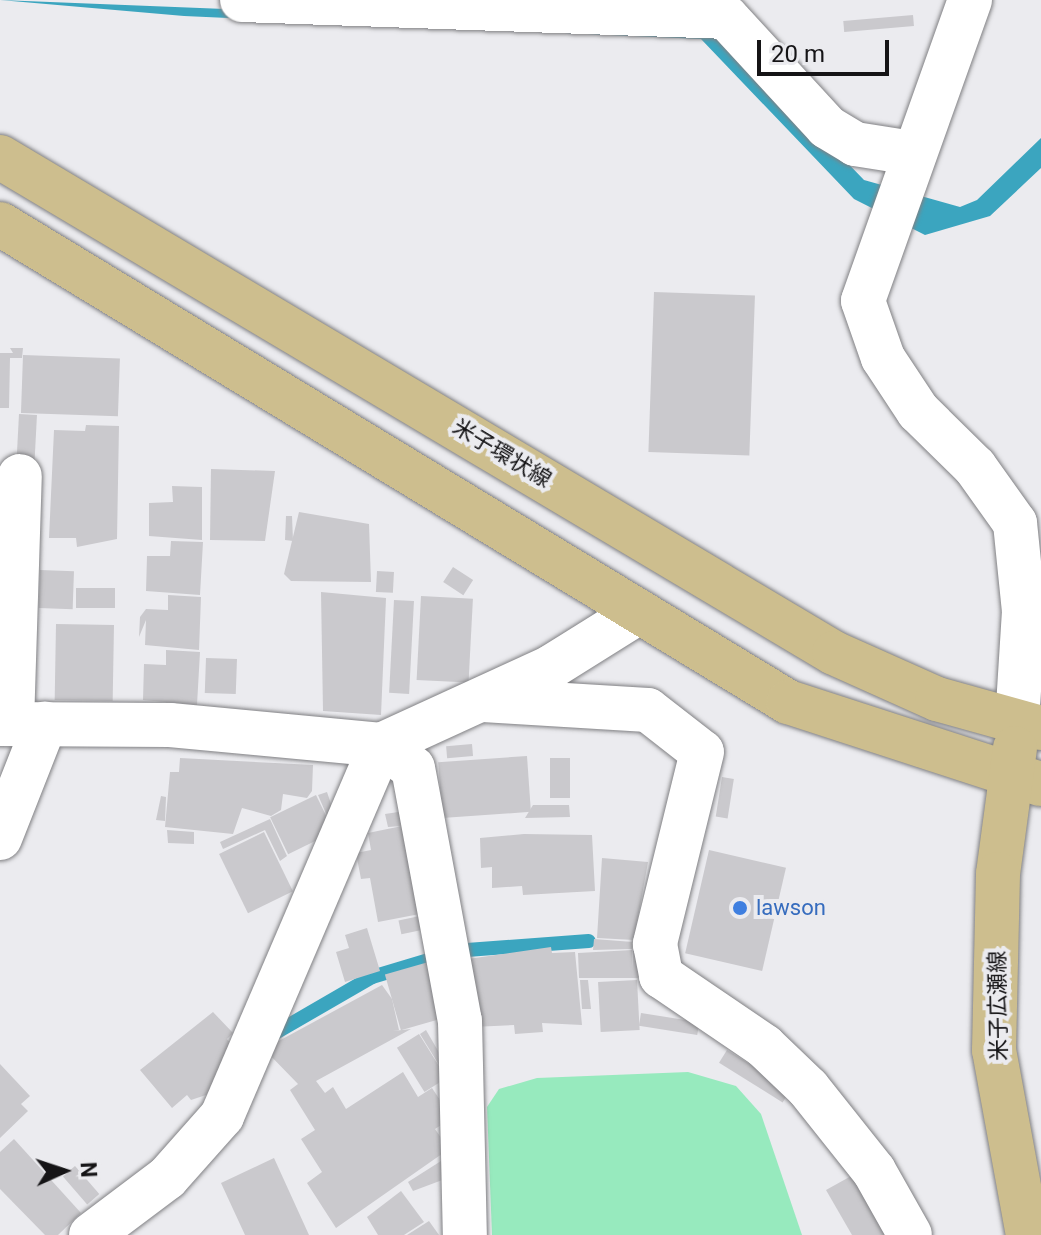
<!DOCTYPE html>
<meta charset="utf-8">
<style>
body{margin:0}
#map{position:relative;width:1041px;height:1235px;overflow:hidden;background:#ebebef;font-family:Roboto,"Noto Sans JP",sans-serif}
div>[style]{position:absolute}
.green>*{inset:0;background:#97eabe}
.water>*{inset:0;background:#3ba5bf}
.stream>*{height:14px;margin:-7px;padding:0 7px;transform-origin:7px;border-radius:7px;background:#3ba5bf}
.building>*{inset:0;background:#cac9cd;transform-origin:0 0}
.roads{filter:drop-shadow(0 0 2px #808083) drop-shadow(0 0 2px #808083)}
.minor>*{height:44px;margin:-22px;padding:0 22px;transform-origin:22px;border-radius:22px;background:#fff}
.major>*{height:44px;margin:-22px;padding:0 22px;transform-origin:22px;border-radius:22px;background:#cdbe8e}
.dots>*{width:22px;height:22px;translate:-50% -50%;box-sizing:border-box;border:4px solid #ebebef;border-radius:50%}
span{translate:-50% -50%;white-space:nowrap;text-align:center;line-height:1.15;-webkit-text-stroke:8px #ebebef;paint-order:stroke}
.street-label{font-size:22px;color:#151416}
.shop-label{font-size:22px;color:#366cbe}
.left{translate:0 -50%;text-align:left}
.north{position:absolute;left:24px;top:1131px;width:80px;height:80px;-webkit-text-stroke:6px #ebebef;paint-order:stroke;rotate:87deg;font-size:22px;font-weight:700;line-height:32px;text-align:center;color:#151416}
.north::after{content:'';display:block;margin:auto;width:28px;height:36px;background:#151416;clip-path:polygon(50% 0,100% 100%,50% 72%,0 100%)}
.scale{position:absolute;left:757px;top:40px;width:132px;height:36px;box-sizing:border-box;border:4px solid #151416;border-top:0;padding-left:10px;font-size:24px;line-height:28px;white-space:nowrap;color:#151416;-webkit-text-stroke:6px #ebebef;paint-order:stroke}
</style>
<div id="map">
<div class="green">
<i style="clip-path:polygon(688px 1072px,736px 1086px,761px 1114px,802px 1235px,492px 1235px,487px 1107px,499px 1089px,537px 1078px)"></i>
</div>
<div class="water">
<i style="clip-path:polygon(0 0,718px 29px,864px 180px,960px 207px,977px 200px,1041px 138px,1041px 168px,990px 216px,925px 235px,854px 199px,701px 39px,184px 16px)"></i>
</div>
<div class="stream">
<i style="left:467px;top:950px;width:122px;rotate:-4.2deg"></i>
<i style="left:277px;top:1032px;width:110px;rotate:-30.1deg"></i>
<i style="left:372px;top:977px;width:73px;rotate:-16.7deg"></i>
</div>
<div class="building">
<i style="left:913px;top:15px;width:11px;height:70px;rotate:85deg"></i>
<i style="left:654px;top:292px;width:101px;height:160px;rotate:2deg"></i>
<i style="clip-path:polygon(10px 348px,23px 348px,22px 358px,10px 358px,9px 408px,0 408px,0 353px,13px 353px)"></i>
<i style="left:23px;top:355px;width:97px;height:58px;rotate:2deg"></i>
<i style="left:19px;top:414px;width:18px;height:52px;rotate:3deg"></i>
<i style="clip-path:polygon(86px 425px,119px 426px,117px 539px,77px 547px,76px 538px,49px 538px,54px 430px,85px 431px)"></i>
<i style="clip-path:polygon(211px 469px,275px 471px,265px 541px,210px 540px)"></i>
<i style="clip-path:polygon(172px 486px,202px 487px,202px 540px,149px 536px,149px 503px,173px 502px)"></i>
<i style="clip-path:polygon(299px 512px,369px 524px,371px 582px,291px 581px,284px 574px)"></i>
<i style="clip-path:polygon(286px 516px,292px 516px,293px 541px,285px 540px)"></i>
<i style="clip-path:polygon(171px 541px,203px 542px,200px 595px,146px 591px,147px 556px,170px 556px)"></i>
<i style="left:453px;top:567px;width:24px;height:18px;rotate:33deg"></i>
<i style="left:40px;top:570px;width:34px;height:38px;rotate:2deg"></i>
<i style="left:377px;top:571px;width:17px;height:21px;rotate:3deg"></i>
<i style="left:115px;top:588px;width:20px;height:39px;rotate:90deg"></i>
<i style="clip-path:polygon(321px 592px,386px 598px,381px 715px,323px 711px)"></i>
<i style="clip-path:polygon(168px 595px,201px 597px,199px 650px,145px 645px,146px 620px,139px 637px,140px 617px,146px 609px,168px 610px)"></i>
<i style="left:421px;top:596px;width:52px;height:84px;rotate:3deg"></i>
<i style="left:394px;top:600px;width:20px;height:93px;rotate:3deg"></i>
<i style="left:56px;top:624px;width:58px;height:76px;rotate:1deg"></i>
<i style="clip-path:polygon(166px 650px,200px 652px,197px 705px,143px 700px,144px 664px,166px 665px)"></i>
<i style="left:206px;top:658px;width:31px;height:35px;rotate:2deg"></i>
<i style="left:472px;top:744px;width:12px;height:26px;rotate:85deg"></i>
<i style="left:527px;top:756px;width:56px;height:89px;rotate:86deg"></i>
<i style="clip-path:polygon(180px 758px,313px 765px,312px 791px,307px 798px,283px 794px,281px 810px,271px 816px,242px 808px,233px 834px,165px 827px,170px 772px,179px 772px)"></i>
<i style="left:570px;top:758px;width:40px;height:20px;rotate:90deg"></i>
<i style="left:722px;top:777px;width:12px;height:40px;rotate:9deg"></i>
<i style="clip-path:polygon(327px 792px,336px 819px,330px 823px,318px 795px)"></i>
<i style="left:316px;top:795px;width:41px;height:51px;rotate:64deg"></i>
<i style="clip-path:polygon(161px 796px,166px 797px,165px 821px,156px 820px)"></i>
<i style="clip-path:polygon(533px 805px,569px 805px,570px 817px,525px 818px)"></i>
<i style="clip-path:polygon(405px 811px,425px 913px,378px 922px,370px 878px,361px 879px,356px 853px,371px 850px,368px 833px,402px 826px,388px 827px,385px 814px)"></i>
<i style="clip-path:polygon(270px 819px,287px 856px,280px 861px,265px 830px,223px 849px,220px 842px)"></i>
<i style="clip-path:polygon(167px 830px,194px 832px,194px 844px,168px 843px)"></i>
<i style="left:264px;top:832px;width:66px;height:50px;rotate:64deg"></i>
<i style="clip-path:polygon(524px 834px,592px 835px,595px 891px,523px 895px,522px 886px,492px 888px,492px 867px,481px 868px,480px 838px)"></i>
<i style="left:709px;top:850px;width:79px;height:106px;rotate:13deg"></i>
<i style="clip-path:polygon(602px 858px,648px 862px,634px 940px,597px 938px)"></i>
<i style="left:420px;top:916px;width:14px;height:22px;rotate:78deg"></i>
<i style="clip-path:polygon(367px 928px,380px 971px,345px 982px,336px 952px,349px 948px,345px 935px)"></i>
<i style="clip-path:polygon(594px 939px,633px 942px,632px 949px,593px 950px)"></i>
<i style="clip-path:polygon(551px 947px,552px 953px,575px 952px,582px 1025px,542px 1023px,543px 1032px,515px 1034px,514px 1025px,473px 1027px,468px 959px)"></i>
<i style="clip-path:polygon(632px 950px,633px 968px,633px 951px,640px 950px,638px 978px,579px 978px,578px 953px)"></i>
<i style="left:432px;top:961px;width:58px;height:49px;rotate:74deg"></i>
<i style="clip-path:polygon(580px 980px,588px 980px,591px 1009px,582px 1009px)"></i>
<i style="left:637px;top:980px;width:50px;height:39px;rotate:87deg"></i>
<i style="clip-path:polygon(382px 985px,392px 999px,399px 1030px,393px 1031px,411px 1029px,316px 1081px,325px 1093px,333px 1087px,346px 1109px,403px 1072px,418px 1097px,432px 1088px,452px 1118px,435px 1129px,449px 1149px,336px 1228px,307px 1183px,322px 1172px,301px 1139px,315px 1130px,290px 1090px,298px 1084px,264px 1049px)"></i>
<i style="clip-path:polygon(213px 1012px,233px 1033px,227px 1039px,235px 1049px,220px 1064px,225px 1072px,209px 1094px,191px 1100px,187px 1095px,172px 1108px,140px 1070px)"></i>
<i style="left:641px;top:1013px;width:59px;height:13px;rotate:9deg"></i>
<i style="clip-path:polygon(426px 1030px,452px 1075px,447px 1078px,420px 1034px)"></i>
<i style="left:419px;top:1034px;width:52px;height:26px;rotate:58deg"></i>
<i style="left:727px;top:1050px;width:75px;height:15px;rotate:32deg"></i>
<i style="clip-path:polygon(0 1064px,30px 1096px,21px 1104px,28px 1111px,0 1138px)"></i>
<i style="clip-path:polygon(14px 1139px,81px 1213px,58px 1235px,45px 1235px,0 1189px,0 1152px)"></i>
<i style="clip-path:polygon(274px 1158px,309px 1235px,245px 1235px,221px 1183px)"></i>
<i style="clip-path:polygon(441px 1161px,453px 1176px,413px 1191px,408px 1182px)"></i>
<i style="left:75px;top:1166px;width:37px;height:16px;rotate:49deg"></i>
<i style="clip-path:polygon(862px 1170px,894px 1235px,852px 1235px,826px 1190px)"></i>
<i style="clip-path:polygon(401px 1191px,424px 1222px,404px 1235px,378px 1235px,367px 1217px)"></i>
<i style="clip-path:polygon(429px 1221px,439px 1235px,407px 1235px)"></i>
</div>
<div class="roads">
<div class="minor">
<i style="left:242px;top:0;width:484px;rotate:2deg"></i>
<i style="left:726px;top:17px;width:149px;rotate:47.4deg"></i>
<i style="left:827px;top:127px;width:33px;rotate:31deg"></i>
<i style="left:855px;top:144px;width:45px;rotate:9deg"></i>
<i style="left:970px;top:0;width:319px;rotate:109.6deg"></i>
<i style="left:863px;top:301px;width:60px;rotate:70.7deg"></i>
<i style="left:883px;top:358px;width:64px;rotate:56.6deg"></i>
<i style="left:918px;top:411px;width:80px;rotate:44.5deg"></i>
<i style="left:975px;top:467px;width:69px;rotate:54.5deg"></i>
<i style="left:1015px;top:523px;width:88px;rotate:84.2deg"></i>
<i style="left:1024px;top:611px;width:111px;rotate:93.6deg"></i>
<i style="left:483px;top:700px;width:165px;rotate:3.5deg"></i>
<i style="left:648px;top:710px;width:68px;rotate:37.9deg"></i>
<i style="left:702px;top:752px;width:198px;rotate:103.8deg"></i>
<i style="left:655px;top:944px;width:33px;rotate:79deg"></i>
<i style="left:661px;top:976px;width:125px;rotate:34.2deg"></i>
<i style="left:764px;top:1046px;width:61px;rotate:43.7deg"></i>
<i style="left:808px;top:1088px;width:106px;rotate:51.5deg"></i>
<i style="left:874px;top:1171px;width:73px;rotate:60.6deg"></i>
<i style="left:0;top:724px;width:170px;rotate:0.3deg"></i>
<i style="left:170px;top:725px;width:212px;rotate:5.4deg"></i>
<i style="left:381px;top:745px;width:39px;rotate:36deg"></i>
<i style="left:413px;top:768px;width:257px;rotate:79.5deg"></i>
<i style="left:460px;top:1021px;width:214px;rotate:88.7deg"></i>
<i style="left:12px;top:724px;width:248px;rotate:-88.2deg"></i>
<i style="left:0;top:838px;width:123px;rotate:-68.5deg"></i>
<i style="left:91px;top:1235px;width:95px;rotate:-36.9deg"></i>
<i style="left:167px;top:1178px;width:83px;rotate:-48.4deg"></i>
<i style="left:222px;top:1116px;width:404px;rotate:-66.8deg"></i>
<i style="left:381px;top:745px;width:187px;rotate:-24.6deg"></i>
<i style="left:551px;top:667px;width:104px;rotate:-32deg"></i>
</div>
<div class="major">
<i style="left:0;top:157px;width:970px;rotate:30.74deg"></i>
<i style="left:834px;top:653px;width:113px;rotate:24.1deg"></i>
<i style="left:937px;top:699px;width:108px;rotate:15.6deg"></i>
<i style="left:0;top:224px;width:922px;rotate:31.24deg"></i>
<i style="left:788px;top:702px;width:266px;rotate:18deg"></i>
<i style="left:1015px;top:748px;width:127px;rotate:97.7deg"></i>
<i style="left:998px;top:874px;width:176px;rotate:91.3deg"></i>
<i style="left:994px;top:1050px;width:188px;rotate:79.6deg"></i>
</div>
</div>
<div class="dots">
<i style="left:740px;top:908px;background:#3f7fe0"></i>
</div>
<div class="street-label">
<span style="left:502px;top:453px;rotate:31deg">米子環状線</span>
<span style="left:998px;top:1006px;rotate:-91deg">米子広瀬線</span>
</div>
<div class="shop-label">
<span class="left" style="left:756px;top:908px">lawson</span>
</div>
<div class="north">N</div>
<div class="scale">20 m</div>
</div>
